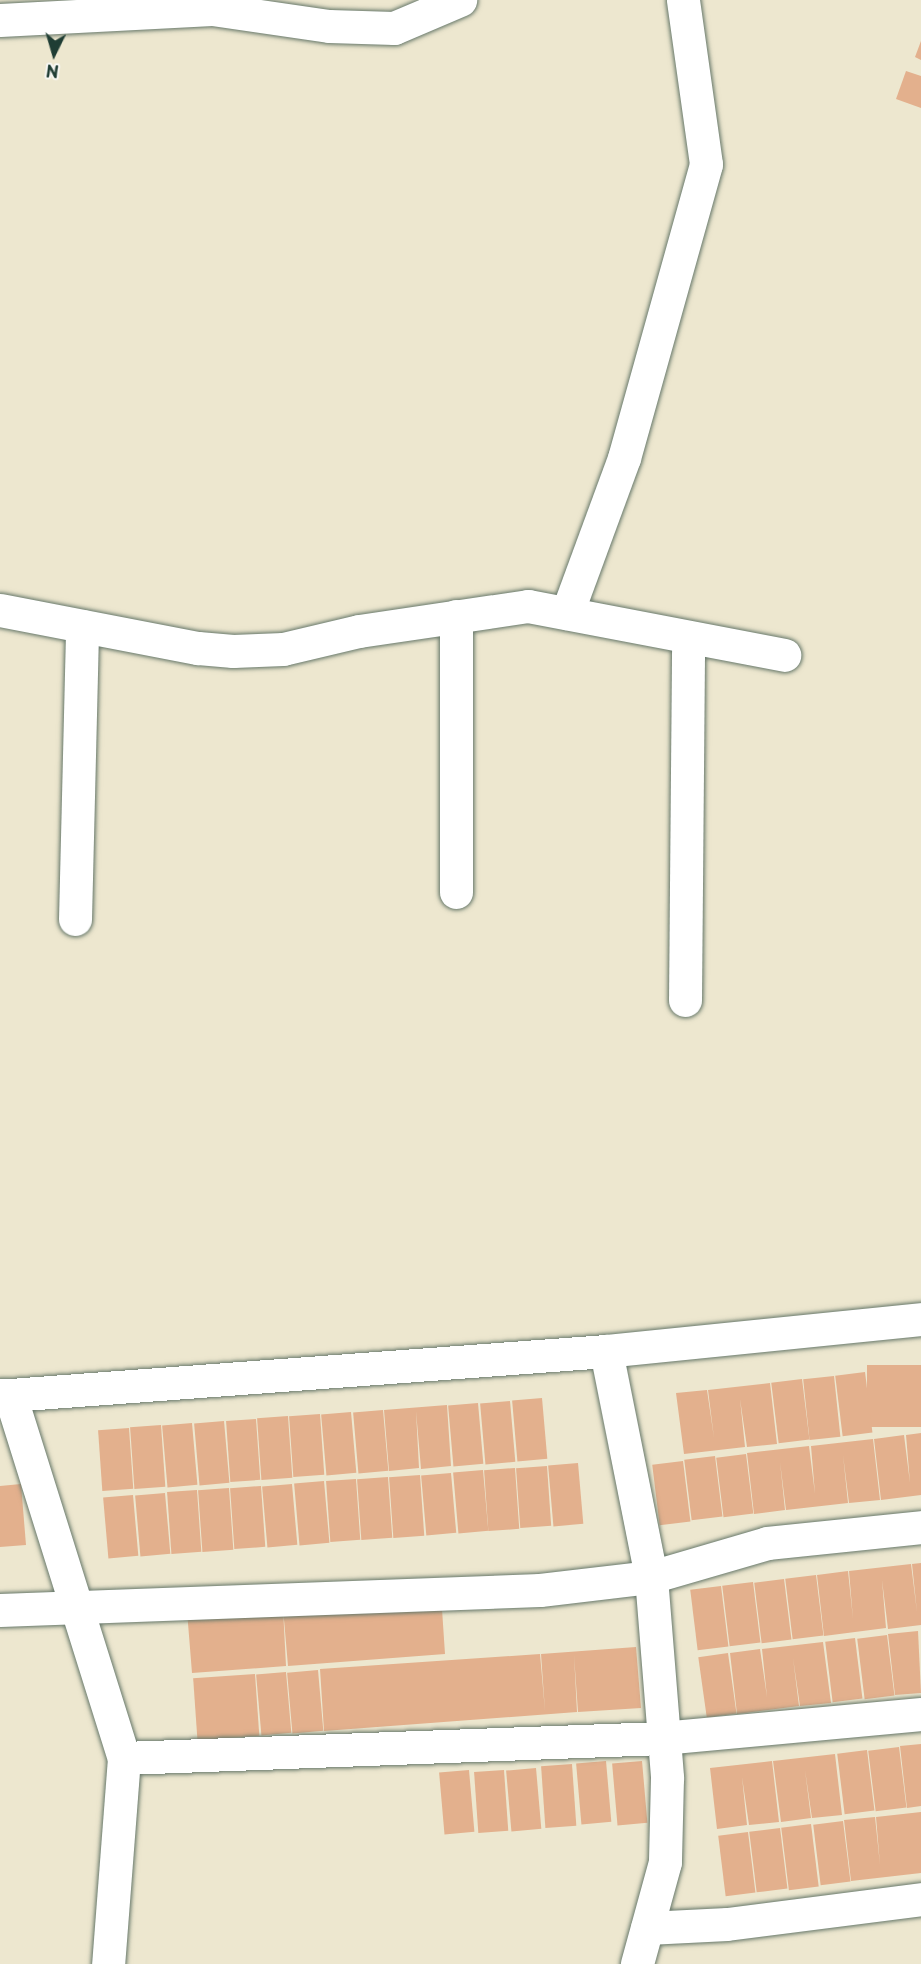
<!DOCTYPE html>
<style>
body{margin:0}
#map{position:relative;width:921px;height:1964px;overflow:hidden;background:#ede7cf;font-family:"Playpen Sans",sans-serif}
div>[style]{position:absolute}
.building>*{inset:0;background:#e3b08d;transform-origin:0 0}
.roads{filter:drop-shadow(0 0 2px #67786a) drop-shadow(0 0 2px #67786a)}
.street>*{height:33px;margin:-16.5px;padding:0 16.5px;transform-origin:16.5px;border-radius:16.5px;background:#fff}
span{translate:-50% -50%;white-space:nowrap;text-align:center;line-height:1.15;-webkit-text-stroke:5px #f6f6f2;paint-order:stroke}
.north{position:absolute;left:24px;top:24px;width:60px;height:60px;-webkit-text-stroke:4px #f6f6f2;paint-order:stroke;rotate:185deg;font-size:16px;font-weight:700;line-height:24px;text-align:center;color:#1f3d34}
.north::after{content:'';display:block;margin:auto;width:21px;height:27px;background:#1f3d34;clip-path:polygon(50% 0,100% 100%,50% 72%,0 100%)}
</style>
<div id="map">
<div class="building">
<i style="clip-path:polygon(921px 41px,921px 60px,915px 57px)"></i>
<i style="clip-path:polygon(906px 71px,921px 76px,921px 108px,896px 99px)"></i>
<i style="left:921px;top:1365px;width:62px;height:54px;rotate:90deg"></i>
<i style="left:865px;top:1372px;width:61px;height:30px;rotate:83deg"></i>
<i style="left:834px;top:1376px;width:61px;height:31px;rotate:84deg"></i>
<i style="left:802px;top:1379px;width:61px;height:31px;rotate:83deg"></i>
<i style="clip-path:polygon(770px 1383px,777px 1444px,747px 1447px,740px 1399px,745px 1447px,684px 1454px,676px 1393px,707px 1390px,714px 1438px,708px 1390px)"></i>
<i style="left:542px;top:1398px;width:61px;height:30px;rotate:85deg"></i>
<i style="left:510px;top:1401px;width:61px;height:30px;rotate:85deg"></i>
<i style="left:478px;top:1403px;width:61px;height:30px;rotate:85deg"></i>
<i style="clip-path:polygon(447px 1405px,451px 1466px,421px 1469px,416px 1411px,419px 1468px,389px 1471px,384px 1410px)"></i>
<i style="left:383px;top:1410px;width:61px;height:30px;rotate:85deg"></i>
<i style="left:351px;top:1412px;width:61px;height:30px;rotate:85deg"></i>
<i style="left:320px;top:1414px;width:61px;height:31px;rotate:86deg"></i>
<i style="left:288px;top:1416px;width:62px;height:31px;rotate:86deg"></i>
<i style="left:256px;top:1419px;width:61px;height:30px;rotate:86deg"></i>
<i style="left:224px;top:1421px;width:62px;height:30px;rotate:85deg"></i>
<i style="left:192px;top:1423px;width:62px;height:30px;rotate:85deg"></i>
<i style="left:161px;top:1425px;width:62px;height:31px;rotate:86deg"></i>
<i style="left:129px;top:1428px;width:61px;height:31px;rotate:86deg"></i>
<i style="clip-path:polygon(921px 1433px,921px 1495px,881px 1500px,874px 1439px,904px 1435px,910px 1483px,906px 1435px)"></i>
<i style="clip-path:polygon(873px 1439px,880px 1500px,849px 1503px,843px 1455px,848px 1503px,786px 1510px,780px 1462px,785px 1510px,754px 1514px,747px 1453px,809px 1446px,815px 1494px,811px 1446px)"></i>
<i style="left:746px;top:1454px;width:60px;height:30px;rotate:83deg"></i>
<i style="left:715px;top:1456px;width:61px;height:31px;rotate:83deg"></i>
<i style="left:683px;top:1461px;width:61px;height:31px;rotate:83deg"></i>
<i style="left:578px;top:1463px;width:61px;height:30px;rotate:85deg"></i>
<i style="left:547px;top:1466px;width:60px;height:31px;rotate:86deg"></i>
<i style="left:515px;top:1468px;width:61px;height:31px;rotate:86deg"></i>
<i style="left:483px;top:1470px;width:61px;height:30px;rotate:85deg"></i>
<i style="left:451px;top:1473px;width:60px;height:30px;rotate:85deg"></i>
<i style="left:420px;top:1475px;width:61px;height:31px;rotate:86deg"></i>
<i style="left:388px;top:1477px;width:61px;height:31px;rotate:86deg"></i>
<i style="left:356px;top:1479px;width:61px;height:30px;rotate:86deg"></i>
<i style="left:324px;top:1481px;width:62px;height:30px;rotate:85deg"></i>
<i style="clip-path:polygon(21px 1484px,26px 1545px,0 1547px,0 1486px)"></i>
<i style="left:292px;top:1484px;width:61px;height:30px;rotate:85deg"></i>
<i style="left:261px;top:1486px;width:61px;height:31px;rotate:86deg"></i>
<i style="left:229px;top:1488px;width:62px;height:31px;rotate:86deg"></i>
<i style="left:197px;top:1490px;width:62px;height:30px;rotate:86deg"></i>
<i style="left:165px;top:1493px;width:61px;height:30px;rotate:85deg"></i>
<i style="left:133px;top:1495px;width:61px;height:30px;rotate:85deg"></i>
<i style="clip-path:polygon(921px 1563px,921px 1625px,888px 1629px,882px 1580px,886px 1628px,824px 1636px,817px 1575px,848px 1571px,853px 1619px,849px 1571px,911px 1564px,917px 1612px,912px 1564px)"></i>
<i style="left:816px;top:1575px;width:61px;height:31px;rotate:83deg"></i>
<i style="left:784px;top:1579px;width:61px;height:30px;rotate:83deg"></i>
<i style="left:753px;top:1582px;width:61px;height:31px;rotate:83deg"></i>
<i style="left:721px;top:1586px;width:61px;height:31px;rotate:83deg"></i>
<i style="clip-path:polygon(441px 1594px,445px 1654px,288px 1666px,283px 1608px,286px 1666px,192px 1673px,187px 1611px)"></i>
<i style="clip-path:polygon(918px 1631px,921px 1693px,895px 1695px,888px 1634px)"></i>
<i style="left:887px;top:1635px;width:61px;height:30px;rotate:83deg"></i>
<i style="left:855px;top:1638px;width:61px;height:30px;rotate:83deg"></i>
<i style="clip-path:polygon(823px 1642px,831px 1703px,800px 1706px,793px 1658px,799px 1706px,737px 1714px,730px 1653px,760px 1649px,767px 1697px,762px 1649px)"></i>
<i style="clip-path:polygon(636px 1647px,641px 1708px,578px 1712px,574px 1655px,577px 1712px,324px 1731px,320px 1669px,540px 1654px,545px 1711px,541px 1654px)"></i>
<i style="left:728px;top:1653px;width:61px;height:30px;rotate:82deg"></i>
<i style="left:318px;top:1670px;width:61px;height:31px;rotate:85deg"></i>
<i style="left:286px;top:1672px;width:61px;height:30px;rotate:85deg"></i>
<i style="left:255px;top:1674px;width:62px;height:62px;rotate:86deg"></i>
<i style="clip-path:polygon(921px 1744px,921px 1806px,907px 1808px,900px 1746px)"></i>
<i style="left:899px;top:1747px;width:61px;height:31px;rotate:83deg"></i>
<i style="left:867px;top:1750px;width:61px;height:30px;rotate:83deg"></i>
<i style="clip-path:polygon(835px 1754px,842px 1815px,812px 1818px,805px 1770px,811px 1818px,781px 1822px,773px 1761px)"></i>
<i style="left:606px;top:1761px;width:61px;height:30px;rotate:85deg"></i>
<i style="left:642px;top:1761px;width:62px;height:30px;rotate:85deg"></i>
<i style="clip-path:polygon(772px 1761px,779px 1822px,749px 1825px,742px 1777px,747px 1825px,717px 1829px,710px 1768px)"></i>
<i style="left:572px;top:1764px;width:62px;height:31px;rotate:86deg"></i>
<i style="left:536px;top:1768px;width:61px;height:30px;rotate:85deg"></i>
<i style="left:469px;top:1770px;width:62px;height:30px;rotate:85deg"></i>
<i style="left:504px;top:1770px;width:61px;height:30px;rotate:86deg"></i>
<i style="clip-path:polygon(921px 1812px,921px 1873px,851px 1881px,844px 1820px,875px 1817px,880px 1865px,876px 1817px)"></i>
<i style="left:843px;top:1821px;width:61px;height:30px;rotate:83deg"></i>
<i style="left:811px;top:1824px;width:63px;height:30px;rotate:83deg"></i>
<i style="left:780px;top:1828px;width:61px;height:31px;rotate:83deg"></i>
<i style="left:748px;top:1832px;width:61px;height:30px;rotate:83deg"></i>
</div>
<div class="roads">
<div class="street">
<i style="left:0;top:20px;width:212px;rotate:-3deg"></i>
<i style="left:212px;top:9px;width:118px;rotate:8.3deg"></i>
<i style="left:329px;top:26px;width:65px;rotate:1.8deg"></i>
<i style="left:394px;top:28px;width:72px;rotate:-23deg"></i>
<i style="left:0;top:610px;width:202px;rotate:10.9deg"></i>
<i style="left:198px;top:648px;width:35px;rotate:5deg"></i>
<i style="left:233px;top:651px;width:50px;rotate:-2.3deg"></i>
<i style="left:283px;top:649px;width:78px;rotate:-13.3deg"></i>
<i style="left:359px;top:631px;width:171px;rotate:-8.4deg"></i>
<i style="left:528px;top:606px;width:261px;rotate:10.8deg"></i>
<i style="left:567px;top:613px;width:165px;rotate:-69.8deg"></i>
<i style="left:624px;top:458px;width:305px;rotate:-74.4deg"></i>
<i style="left:706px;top:164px;width:166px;rotate:-98deg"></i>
<i style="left:456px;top:616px;width:276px;rotate:90deg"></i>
<i style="left:75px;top:919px;width:293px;rotate:-88.6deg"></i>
<i style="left:685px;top:1000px;width:362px;rotate:-89.5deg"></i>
<i style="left:606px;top:1351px;width:230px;rotate:78.7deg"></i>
<i style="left:651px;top:1577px;width:202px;rotate:85.4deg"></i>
<i style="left:667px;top:1778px;width:84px;rotate:91.4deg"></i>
<i style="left:665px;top:1862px;width:106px;rotate:105.4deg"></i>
<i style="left:0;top:1395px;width:10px"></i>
<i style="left:10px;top:1395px;width:380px;rotate:72.6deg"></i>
<i style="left:124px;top:1758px;width:207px;rotate:94.4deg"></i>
<i style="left:10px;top:1395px;width:598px;rotate:-4.22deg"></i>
<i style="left:606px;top:1351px;width:317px;rotate:-5.8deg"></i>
<i style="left:0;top:1610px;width:540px;rotate:-2.12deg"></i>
<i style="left:540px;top:1590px;width:112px;rotate:-6.7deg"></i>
<i style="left:651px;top:1577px;width:121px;rotate:-16.3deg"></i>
<i style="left:767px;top:1543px;width:155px;rotate:-5.9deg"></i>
<i style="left:124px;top:1758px;width:538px;rotate:-2.13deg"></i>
<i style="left:662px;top:1738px;width:260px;rotate:-5.3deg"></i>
<i style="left:647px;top:1928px;width:80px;rotate:-2.9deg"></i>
<i style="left:727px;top:1924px;width:196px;rotate:-7.3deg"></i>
</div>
</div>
<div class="north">N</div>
</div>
